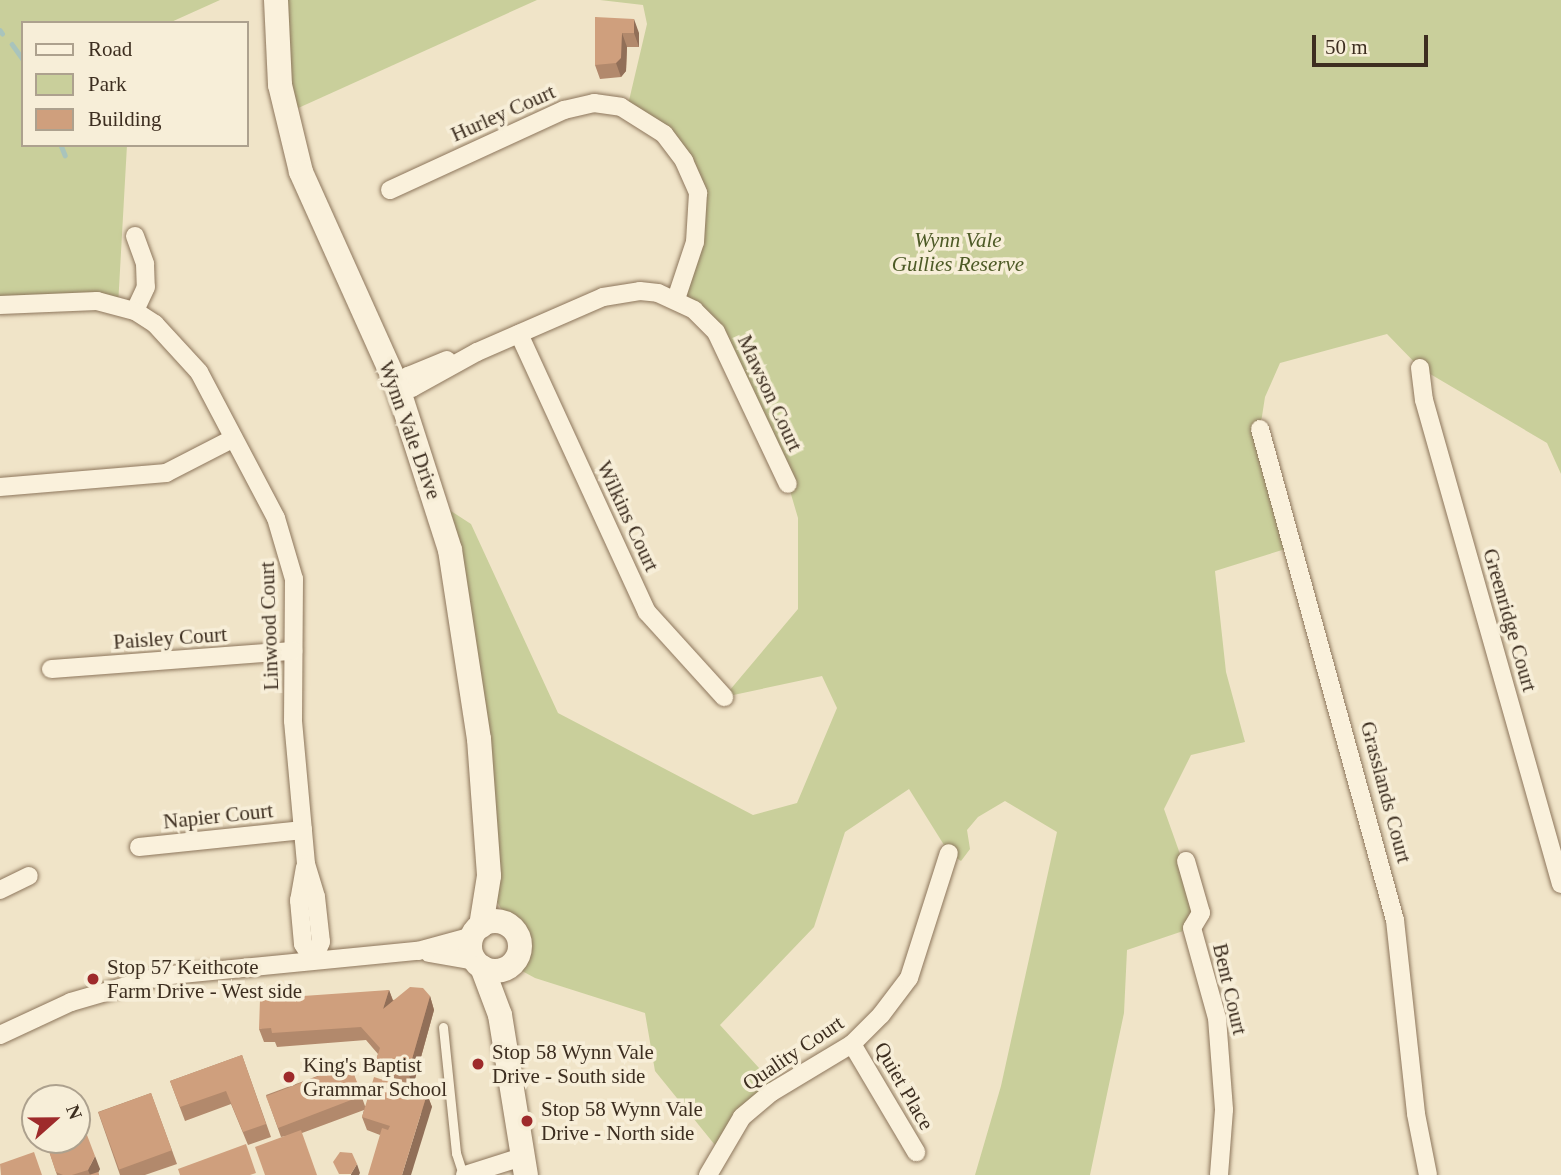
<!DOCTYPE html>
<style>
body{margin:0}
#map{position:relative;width:1561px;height:1175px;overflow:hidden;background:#f0e4c8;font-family:"Times New Roman",serif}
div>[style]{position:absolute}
.green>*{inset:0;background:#c9cf9b}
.stream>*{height:4.5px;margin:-2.25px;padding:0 2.25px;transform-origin:2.25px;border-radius:2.25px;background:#a9c4bc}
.roads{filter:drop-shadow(0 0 2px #8d765c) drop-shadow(0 0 2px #8d765c)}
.lane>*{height:9px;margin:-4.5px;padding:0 4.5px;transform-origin:4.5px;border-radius:4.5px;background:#faf1dc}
.street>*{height:18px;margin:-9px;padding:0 9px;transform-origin:9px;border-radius:9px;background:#faf1dc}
.secondary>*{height:24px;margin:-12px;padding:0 12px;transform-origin:12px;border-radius:12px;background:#faf1dc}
.secondary>.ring{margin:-12px;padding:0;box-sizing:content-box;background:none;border:24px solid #faf1dc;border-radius:50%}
.wall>*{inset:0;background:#b2896c}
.shaded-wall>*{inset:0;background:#916f58}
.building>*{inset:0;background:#cf9f7d;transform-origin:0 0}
.dots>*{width:19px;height:19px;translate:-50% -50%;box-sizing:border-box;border:4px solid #f7eed8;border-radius:50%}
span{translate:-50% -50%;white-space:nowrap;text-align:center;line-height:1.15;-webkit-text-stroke:7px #f7eed8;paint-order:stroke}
.street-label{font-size:21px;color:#3d2e20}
.park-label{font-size:21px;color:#4d5a26;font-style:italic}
.poi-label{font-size:21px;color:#3d2e20}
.left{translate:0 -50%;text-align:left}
.legend{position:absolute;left:21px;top:21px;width:228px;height:126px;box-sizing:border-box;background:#f7eed8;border:2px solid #ada18e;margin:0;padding:9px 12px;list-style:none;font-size:21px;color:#3d2e20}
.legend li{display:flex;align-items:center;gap:14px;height:35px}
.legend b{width:35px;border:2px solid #ada18e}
.north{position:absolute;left:21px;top:1084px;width:70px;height:70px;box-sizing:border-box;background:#f7eed8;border:2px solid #ada18e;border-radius:50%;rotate:69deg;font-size:19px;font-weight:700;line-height:28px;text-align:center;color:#3d2e20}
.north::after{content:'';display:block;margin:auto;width:24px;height:32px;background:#9e2a2b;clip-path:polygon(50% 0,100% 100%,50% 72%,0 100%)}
.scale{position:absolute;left:1312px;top:35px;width:116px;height:32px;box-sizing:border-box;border:4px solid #3d2e20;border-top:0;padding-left:9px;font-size:21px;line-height:24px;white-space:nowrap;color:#3d2e20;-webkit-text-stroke:5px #f7eed8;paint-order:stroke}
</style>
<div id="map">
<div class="green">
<i style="clip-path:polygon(0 0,220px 0,169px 23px,23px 23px,23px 145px,127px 145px,118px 306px,0 305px)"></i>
<i style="clip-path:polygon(276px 0,537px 0,285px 114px)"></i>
<i style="clip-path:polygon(600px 0,1561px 0,1561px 474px,1547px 443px,1420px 368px,1387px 334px,1280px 363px,1265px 397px,1260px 429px,1295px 546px,1215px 571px,1226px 672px,1245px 742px,1191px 755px,1164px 809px,1201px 913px,1192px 928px,1127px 950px,1124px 1013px,1090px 1175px,975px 1175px,1001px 1086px,1057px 832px,1005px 801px,978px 817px,967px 830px,970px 849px,961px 861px,949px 853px,909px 789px,845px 832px,814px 927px,720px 1025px,778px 1089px,719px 1150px,655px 1071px,645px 1013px,535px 978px,511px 965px,520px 942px,496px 900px,437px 502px,471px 524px,558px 713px,753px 815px,797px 803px,837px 708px,822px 676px,724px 697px,798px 609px,798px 518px,788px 484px,726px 351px,676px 299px,700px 213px,684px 161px,627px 109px,647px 24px,643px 5px)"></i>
</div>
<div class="stream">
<i style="left:0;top:30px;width:4px;rotate:56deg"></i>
<i style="left:12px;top:44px;width:19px;rotate:54deg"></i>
<i style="left:61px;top:145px;width:11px;rotate:68deg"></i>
</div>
<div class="roads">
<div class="lane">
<i style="left:443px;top:1027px;width:127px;rotate:84.1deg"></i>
<i style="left:456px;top:1153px;width:23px;rotate:72deg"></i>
</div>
<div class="street">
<i style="left:390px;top:190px;width:192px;rotate:-24.7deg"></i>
<i style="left:564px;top:110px;width:31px;rotate:-13deg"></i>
<i style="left:594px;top:103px;width:27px;rotate:8deg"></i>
<i style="left:621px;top:107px;width:51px;rotate:32.1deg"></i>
<i style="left:664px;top:134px;width:34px;rotate:53deg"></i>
<i style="left:684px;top:161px;width:35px;rotate:66deg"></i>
<i style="left:698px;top:193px;width:49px;rotate:93.5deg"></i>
<i style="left:695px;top:242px;width:60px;rotate:108.4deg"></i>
<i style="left:135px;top:236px;width:30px;rotate:70deg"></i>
<i style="left:145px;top:264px;width:23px;rotate:88deg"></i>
<i style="left:146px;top:287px;width:26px;rotate:115deg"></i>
<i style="left:0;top:305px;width:97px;rotate:-2.4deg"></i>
<i style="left:97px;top:301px;width:39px;rotate:15deg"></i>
<i style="left:135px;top:311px;width:24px;rotate:33deg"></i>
<i style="left:155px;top:324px;width:65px;rotate:47.5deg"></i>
<i style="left:199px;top:372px;width:165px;rotate:62.2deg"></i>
<i style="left:276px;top:518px;width:64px;rotate:73.6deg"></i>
<i style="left:294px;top:579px;width:142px;rotate:90.4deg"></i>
<i style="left:293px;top:721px;width:144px;rotate:84.8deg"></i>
<i style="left:306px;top:864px;width:34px;rotate:73deg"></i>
<i style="left:316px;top:897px;width:45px;rotate:83.7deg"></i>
<i style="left:321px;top:942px;width:20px;rotate:114deg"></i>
<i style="left:519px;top:334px;width:306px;rotate:65.3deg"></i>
<i style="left:647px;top:612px;width:115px;rotate:47.8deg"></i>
<i style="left:1420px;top:368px;width:32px;rotate:83deg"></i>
<i style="left:1424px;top:400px;width:503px;rotate:74.2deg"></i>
<i style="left:398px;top:388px;width:14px"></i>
<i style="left:412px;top:388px;width:74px;rotate:-29deg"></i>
<i style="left:477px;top:352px;width:137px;rotate:-23.6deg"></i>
<i style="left:603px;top:297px;width:37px;rotate:-9deg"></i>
<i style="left:640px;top:291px;width:18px;rotate:6deg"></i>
<i style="left:658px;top:293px;width:40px;rotate:25deg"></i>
<i style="left:694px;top:310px;width:31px;rotate:45deg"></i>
<i style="left:716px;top:332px;width:168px;rotate:64.7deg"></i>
<i style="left:398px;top:388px;width:16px;rotate:-50deg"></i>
<i style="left:408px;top:376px;width:42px;rotate:-22.3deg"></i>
<i style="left:1260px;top:429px;width:509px;rotate:74.63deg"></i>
<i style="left:1395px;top:920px;width:195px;rotate:83.8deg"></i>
<i style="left:1416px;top:1114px;width:62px;rotate:78.9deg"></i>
<i style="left:0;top:487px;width:167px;rotate:-4.8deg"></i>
<i style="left:166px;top:473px;width:76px;rotate:-27.2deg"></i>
<i style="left:51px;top:669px;width:243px;rotate:-4.3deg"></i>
<i style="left:139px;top:847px;width:165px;rotate:-5.9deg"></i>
<i style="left:1186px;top:861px;width:54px;rotate:73.9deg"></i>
<i style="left:1201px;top:913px;width:17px;rotate:121deg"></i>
<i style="left:1192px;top:928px;width:93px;rotate:74.5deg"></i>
<i style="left:1217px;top:1018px;width:92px;rotate:85.6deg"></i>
<i style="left:1224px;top:1110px;width:65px;rotate:94.4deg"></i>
<i style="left:305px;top:867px;width:34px;rotate:100deg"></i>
<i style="left:299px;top:900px;width:44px;rotate:84.8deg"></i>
<i style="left:303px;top:944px;width:19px;rotate:58deg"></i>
<i style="left:0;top:890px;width:32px;rotate:-26deg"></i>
<i style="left:429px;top:953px;width:48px;rotate:9.7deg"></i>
<i style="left:0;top:1035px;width:78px;rotate:-24.9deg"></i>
<i style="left:71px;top:1002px;width:94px;rotate:-16.1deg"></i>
<i style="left:161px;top:976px;width:258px;rotate:-5.6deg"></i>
<i style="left:418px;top:951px;width:57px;rotate:-15.3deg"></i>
<i style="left:852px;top:1044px;width:126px;rotate:59.3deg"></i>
<i style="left:465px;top:1175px;width:60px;rotate:-17.5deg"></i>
<i style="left:708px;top:1175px;width:67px;rotate:-59.6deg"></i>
<i style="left:742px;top:1117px;width:39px;rotate:-40deg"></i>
<i style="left:772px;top:1092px;width:93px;rotate:-31deg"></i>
<i style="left:852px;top:1044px;width:41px;rotate:-45deg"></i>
<i style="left:881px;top:1015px;width:46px;rotate:-52.9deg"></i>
<i style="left:909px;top:978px;width:131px;rotate:-72.3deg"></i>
</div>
<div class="secondary">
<i style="left:276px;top:0;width:85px;rotate:87.3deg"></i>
<i style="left:280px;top:85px;width:89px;rotate:76.4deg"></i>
<i style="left:301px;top:172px;width:237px;rotate:65.8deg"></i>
<i style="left:398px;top:388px;width:170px;rotate:72.2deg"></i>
<i style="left:450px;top:550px;width:191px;rotate:81.3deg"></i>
<i style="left:479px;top:739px;width:137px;rotate:85.8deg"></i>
<i style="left:489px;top:876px;width:51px;rotate:99.1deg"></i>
<i class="ring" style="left:470px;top:921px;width:26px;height:26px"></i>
<i style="left:482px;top:967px;width:51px;rotate:69.4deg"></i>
<i style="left:500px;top:1015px;width:162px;rotate:80.8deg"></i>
</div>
</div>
<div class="wall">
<i style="clip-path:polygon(595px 17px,639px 33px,639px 47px,627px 47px,626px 71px,621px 77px,600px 79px,595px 65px)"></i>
<i style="clip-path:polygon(389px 990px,393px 1000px,430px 996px,434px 1010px,413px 1086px,381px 1073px,376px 1060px,378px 1054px,366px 1040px,277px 1047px,275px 1042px,264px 1042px,259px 1029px)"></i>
<i style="clip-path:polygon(242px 1055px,271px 1137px,248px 1145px,231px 1104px,185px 1121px,170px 1081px)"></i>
<i style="clip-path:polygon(350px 1064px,365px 1106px,427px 1094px,432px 1107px,380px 1135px,367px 1130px,362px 1117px,364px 1110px,302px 1133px,281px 1137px,266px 1095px)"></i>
<i style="clip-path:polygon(151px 1093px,177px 1164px,145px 1175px,120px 1175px,98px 1112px)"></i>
<i style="clip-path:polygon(49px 1151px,100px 1169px,98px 1172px,99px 1175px,57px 1175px)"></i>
</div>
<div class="shaded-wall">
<i style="clip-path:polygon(634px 19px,639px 33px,639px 47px,634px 33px)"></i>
<i style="clip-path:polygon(622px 33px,627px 47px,626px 71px,621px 77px,616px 63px)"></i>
<i style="clip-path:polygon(389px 990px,394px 1004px,383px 1009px)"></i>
<i style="clip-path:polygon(430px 996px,434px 1010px,413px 1086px,408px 1073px)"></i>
<i style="clip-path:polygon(427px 1094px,432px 1107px,411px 1175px,402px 1175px)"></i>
<i style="clip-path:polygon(95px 1156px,100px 1169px,97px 1175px,90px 1175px,88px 1170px)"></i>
<i style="clip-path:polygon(357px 1164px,360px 1173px,359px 1175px,351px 1175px,351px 1174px)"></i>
</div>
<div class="building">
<i style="clip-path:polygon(595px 17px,634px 19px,634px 33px,622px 33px,621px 58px,616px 63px,595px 65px)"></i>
<i style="clip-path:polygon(410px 987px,423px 988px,430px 996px,408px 1073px,376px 1060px,380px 1048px,361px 1027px,272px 1033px,271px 1028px,259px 1029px,260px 999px,389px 990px,383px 1009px)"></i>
<i style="clip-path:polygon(242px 1055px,266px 1124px,243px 1132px,226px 1091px,180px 1107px,170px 1081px)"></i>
<i style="left:350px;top:1064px;width:34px;height:90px;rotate:69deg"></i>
<i style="clip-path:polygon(374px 1077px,427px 1094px,402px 1175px,368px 1175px,382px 1128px,388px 1130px,390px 1126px,362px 1117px)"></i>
<i style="left:151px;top:1093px;width:61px;height:56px;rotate:70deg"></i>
<i style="clip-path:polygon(301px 1130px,317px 1175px,265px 1175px,255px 1147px)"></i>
<i style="clip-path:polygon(77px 1133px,87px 1135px,95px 1156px,88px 1170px,72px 1175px,63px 1175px,56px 1172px,49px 1151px,56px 1140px,77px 1140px)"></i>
<i style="clip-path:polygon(246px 1144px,256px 1173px,250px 1175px,180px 1175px,178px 1169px)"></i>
<i style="clip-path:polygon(34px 1152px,42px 1175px,1px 1175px,0 1164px)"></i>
<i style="clip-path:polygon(340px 1152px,352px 1153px,357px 1164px,351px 1174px,339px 1174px,333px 1162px)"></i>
<i style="clip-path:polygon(98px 1172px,99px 1175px,89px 1175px)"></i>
</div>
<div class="dots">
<i style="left:93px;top:979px;background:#9e2a2b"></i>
<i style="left:478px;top:1064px;background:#9e2a2b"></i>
<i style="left:289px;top:1077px;background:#9e2a2b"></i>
<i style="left:527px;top:1121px;background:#9e2a2b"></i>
</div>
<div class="street-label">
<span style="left:503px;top:113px;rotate:-24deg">Hurley Court</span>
<span style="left:770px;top:393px;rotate:65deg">Mawson Court</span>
<span style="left:410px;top:430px;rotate:70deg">Wynn Vale Drive</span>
<span style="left:628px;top:516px;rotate:65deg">Wilkins Court</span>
<span style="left:1510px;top:620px;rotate:74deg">Greenridge Court</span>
<span style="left:269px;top:626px;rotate:-92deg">Linwood Court</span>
<span style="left:170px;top:638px;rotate:-4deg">Paisley Court</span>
<span style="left:1386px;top:792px;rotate:75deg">Grasslands Court</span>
<span style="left:218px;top:816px;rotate:-6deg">Napier Court</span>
<span style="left:1230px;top:989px;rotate:77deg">Bent Court</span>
<span style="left:793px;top:1053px;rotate:-34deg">Quality Court</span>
<span style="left:904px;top:1086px;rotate:60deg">Quiet Place</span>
</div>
<div class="park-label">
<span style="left:958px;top:252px">Wynn Vale<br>Gullies Reserve</span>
</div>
<div class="poi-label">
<span class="left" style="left:107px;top:979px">Stop 57 Keithcote<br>Farm Drive - West side</span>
<span class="left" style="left:492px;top:1064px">Stop 58 Wynn Vale<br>Drive - South side</span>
<span class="left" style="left:303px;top:1077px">King's Baptist<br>Grammar School</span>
<span class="left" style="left:541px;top:1121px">Stop 58 Wynn Vale<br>Drive - North side</span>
</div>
<ul class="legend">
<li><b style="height:9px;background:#faf1dc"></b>Road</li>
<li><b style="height:19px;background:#c9cf9b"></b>Park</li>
<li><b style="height:19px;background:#cf9f7d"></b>Building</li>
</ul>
<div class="north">N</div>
<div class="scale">50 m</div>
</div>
